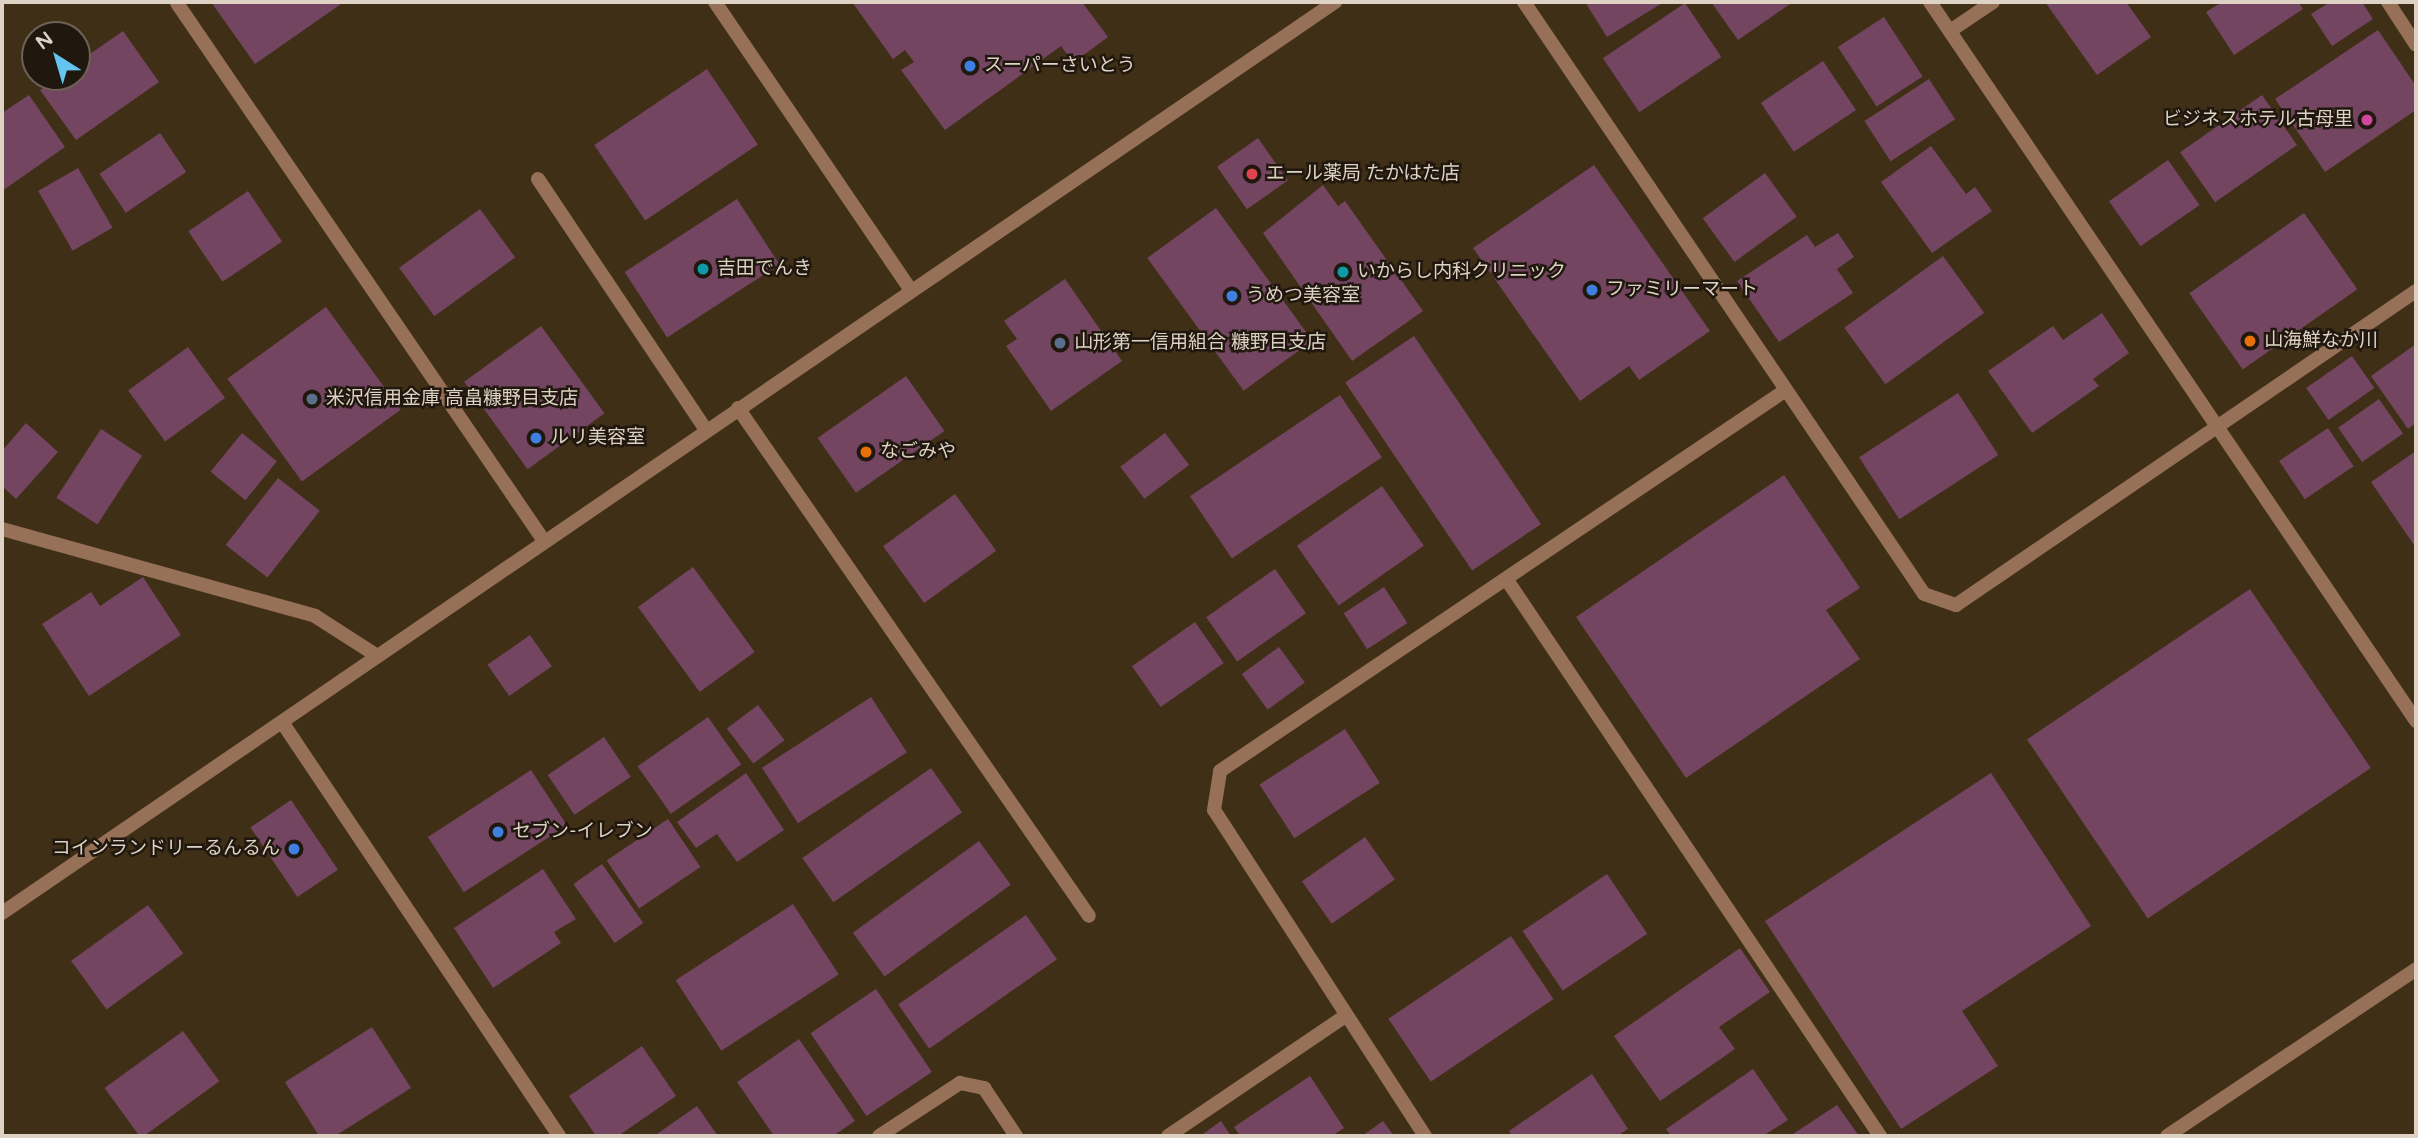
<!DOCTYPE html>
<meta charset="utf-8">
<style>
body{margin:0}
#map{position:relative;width:2418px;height:1138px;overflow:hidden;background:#3f2f16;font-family:"Varela Round","Noto Sans JP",sans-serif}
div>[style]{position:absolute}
.building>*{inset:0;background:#734561;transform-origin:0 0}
.service>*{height:14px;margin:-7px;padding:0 7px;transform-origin:7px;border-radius:7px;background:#967057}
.minor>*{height:14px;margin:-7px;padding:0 7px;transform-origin:7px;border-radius:7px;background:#967057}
.tertiary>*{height:14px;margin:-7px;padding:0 7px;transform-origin:7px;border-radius:7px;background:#967057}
.dots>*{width:19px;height:19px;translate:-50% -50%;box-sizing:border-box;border:4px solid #20180e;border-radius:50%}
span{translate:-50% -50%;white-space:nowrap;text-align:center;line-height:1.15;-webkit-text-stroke:5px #20180e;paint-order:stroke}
.poi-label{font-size:19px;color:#ddd2c4}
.left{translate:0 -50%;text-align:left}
.right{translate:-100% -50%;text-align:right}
.frame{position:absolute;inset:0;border:4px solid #ddd2c4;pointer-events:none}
.north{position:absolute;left:21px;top:21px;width:70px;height:70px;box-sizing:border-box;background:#20180e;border:2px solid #6c6257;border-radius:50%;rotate:323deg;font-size:19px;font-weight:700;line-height:28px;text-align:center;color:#ddd2c4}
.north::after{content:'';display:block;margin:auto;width:24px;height:32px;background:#64c5ee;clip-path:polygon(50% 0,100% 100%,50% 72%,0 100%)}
</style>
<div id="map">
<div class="building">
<i style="clip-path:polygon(211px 2px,344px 2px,255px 64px)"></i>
<i style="clip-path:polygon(852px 2px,1082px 2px,1108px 37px,1073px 63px,1061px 46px,945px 130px,901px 70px,914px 62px,905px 50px,893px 59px)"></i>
<i style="clip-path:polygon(1585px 2px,1664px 2px,1607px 37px)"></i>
<i style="clip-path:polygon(1711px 2px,1793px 2px,1738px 40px)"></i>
<i style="clip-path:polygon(2045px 2px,2126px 2px,2151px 37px,2097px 75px)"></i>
<i style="clip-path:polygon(2222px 2px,2298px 2px,2303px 9px,2234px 55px,2206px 12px)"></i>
<i style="clip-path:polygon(2330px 2px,2362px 2px,2373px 19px,2332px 46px,2311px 14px)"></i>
<i style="left:1685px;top:3px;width:65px;height:99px;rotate:56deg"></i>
<i style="left:1884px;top:17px;width:71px;height:55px;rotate:57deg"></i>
<i style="clip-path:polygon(2378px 30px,2416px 86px,2416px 110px,2325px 172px,2275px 99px)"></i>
<i style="clip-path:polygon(123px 31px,159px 82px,76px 140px,40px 90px,58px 77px,77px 77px,77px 63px)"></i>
<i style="left:1823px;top:61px;width:59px;height:75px;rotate:56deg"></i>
<i style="left:707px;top:69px;width:91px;height:136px;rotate:56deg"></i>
<i style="left:1929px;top:79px;width:48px;height:77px;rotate:57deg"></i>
<i style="clip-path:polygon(29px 95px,65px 147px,2px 191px,2px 113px)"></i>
<i style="left:2262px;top:95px;width:61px;height:100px;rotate:55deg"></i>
<i style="left:160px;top:133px;width:47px;height:73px;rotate:56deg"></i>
<i style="left:1258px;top:138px;width:52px;height:50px;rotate:55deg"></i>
<i style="clip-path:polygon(1931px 146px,1966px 194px,1975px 187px,1992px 211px,1932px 253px,1881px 182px)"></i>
<i style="left:2168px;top:160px;width:55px;height:72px;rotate:55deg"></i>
<i style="clip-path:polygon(1594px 165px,1710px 331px,1639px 380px,1629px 366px,1580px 401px,1473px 248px)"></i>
<i style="left:78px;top:168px;width:69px;height:46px;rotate:60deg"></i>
<i style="left:1765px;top:173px;width:54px;height:77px;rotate:54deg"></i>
<i style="clip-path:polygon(1323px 185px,1338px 206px,1345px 201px,1423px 311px,1352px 361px,1263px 233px)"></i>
<i style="left:248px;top:191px;width:61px;height:72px;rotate:56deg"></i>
<i style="left:737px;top:199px;width:78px;height:134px;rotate:57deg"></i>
<i style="left:1216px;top:208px;width:164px;height:85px;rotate:54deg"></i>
<i style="left:480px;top:209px;width:60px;height:100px;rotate:54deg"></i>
<i style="left:2304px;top:213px;width:93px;height:140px;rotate:55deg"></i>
<i style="clip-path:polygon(1838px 233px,1854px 257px,1837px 269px,1853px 293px,1779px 342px,1737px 281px,1807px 235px,1815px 247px)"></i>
<i style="left:1943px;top:256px;width:70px;height:122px;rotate:54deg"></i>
<i style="clip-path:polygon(1065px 279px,1122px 361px,1051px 411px,1006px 346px,1017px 339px,1004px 321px)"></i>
<i style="left:326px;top:307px;width:127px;height:122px;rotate:54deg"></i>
<i style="clip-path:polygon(2102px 313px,2129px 353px,2093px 379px,2099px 386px,2032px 433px,1988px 371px,2053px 326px,2063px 340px)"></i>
<i style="left:541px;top:326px;width:108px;height:95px;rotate:54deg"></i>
<i style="left:1414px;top:336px;width:227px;height:83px;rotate:56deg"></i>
<i style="clip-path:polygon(2416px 344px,2416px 423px,2408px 429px,2371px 376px)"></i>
<i style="left:188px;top:347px;width:63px;height:74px;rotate:54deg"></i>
<i style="left:2352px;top:356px;width:39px;height:56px;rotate:55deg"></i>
<i style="left:906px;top:376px;width:67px;height:108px;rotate:55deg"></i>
<i style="left:1958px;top:393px;width:74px;height:118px;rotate:57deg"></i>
<i style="left:1340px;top:395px;width:75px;height:181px;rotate:56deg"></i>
<i style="left:2379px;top:399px;width:42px;height:50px;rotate:55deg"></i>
<i style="clip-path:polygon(26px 423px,58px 452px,16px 499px,2px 486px,2px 451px)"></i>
<i style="left:2328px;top:428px;width:46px;height:59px;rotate:56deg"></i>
<i style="left:101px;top:429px;width:49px;height:82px;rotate:33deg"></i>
<i style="left:242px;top:433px;width:45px;height:50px;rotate:39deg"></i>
<i style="left:1165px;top:433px;width:40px;height:56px;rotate:53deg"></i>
<i style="clip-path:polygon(2416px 451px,2416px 548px,2371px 482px)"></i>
<i style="clip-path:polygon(1784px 475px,1860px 588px,1826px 610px,1860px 659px,1686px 778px,1576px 617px)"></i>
<i style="left:278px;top:478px;width:53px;height:85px;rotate:38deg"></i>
<i style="left:1382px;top:486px;width:73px;height:104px;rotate:55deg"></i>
<i style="left:955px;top:494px;width:70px;height:89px;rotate:54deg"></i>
<i style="left:693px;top:567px;width:105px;height:68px;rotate:54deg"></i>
<i style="left:1275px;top:569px;width:54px;height:84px;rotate:55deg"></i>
<i style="clip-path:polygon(143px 577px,181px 635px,89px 696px,42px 624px,91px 592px,100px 606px)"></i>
<i style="left:1384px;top:587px;width:43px;height:48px;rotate:57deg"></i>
<i style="left:2250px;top:589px;width:216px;height:269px;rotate:56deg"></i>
<i style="left:1195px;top:622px;width:50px;height:77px;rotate:55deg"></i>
<i style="left:530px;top:635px;width:38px;height:52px;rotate:55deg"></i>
<i style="left:1279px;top:647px;width:44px;height:46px;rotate:54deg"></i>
<i style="left:871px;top:697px;width:66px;height:130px;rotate:57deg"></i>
<i style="left:758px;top:705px;width:44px;height:39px;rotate:53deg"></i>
<i style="left:708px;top:717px;width:58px;height:86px;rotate:55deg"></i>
<i style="left:1345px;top:729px;width:64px;height:102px;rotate:57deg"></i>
<i style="left:604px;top:737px;width:48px;height:68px;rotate:56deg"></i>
<i style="left:931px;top:768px;width:54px;height:157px;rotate:55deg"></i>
<i style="left:531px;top:770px;width:66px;height:123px;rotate:57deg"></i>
<i style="clip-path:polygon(746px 773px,784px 830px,737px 862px,717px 834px,696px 848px,677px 822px)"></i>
<i style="clip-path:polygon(1991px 773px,2091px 926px,1962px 1011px,1998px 1066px,1901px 1129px,1765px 921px)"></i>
<i style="left:291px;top:800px;width:84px;height:49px;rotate:56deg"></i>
<i style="left:668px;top:819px;width:58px;height:74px;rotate:56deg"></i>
<i style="left:1365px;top:837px;width:52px;height:77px;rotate:55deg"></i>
<i style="left:979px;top:841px;width:54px;height:156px;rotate:54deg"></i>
<i style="left:602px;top:864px;width:72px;height:35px;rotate:55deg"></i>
<i style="clip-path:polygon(543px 869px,576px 919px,554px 932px,561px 943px,493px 988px,454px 928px)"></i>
<i style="left:1607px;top:874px;width:72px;height:102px;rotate:56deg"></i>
<i style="left:793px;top:904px;width:84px;height:140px;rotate:57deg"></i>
<i style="left:148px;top:905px;width:60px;height:95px;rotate:54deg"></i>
<i style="left:1026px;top:915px;width:54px;height:156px;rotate:55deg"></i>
<i style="left:1511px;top:936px;width:76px;height:148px;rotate:56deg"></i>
<i style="clip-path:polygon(1740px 948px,1770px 992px,1719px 1027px,1735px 1049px,1660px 1101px,1614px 1036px)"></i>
<i style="left:876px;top:989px;width:100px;height:79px;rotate:56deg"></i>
<i style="clip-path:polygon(372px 1027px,411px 1088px,335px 1136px,319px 1136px,285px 1082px)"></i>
<i style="left:183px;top:1031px;width:62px;height:97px;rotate:54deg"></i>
<i style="clip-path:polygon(799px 1039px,855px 1121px,833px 1136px,774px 1136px,737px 1082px)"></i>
<i style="clip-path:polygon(642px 1046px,676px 1096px,618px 1136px,596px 1136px,569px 1096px)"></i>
<i style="clip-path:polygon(1753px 1069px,1788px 1120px,1763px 1136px,1671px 1136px,1666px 1129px)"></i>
<i style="clip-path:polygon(1592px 1074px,1628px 1129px,1617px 1136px,1512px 1136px,1509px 1131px)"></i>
<i style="clip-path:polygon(1310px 1076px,1344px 1128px,1332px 1136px,1240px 1136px,1234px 1127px)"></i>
<i style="clip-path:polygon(1837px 1105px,1859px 1136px,1790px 1136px)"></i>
<i style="clip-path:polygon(697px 1106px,718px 1136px,654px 1136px)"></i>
<i style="clip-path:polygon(1221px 1121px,1231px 1136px,1200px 1136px)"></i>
<i style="clip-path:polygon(1383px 1121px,1394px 1136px,1362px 1136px)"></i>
</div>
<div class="service">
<i style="left:738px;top:408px;width:617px;rotate:55.36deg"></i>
</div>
<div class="minor">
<i style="left:715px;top:2px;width:348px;rotate:55.8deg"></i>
<i style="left:1524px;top:2px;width:714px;rotate:55.95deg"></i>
<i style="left:1924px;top:594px;width:34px;rotate:19deg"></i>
<i style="left:1956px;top:605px;width:557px;rotate:-34.32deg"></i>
<i style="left:1930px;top:2px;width:868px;rotate:55.94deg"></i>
<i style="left:2388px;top:2px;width:51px;rotate:56.9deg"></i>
<i style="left:177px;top:3px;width:651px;rotate:55.7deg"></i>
<i style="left:1950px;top:31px;width:52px;rotate:-34deg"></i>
<i style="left:538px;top:179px;width:302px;rotate:56.2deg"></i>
<i style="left:2px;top:529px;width:325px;rotate:15.5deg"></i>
<i style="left:315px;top:616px;width:72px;rotate:32.6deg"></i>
<i style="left:1507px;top:580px;width:670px;rotate:56.14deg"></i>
<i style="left:282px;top:722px;width:498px;rotate:56.2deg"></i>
<i style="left:879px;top:1136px;width:97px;rotate:-33.2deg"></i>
<i style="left:960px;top:1083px;width:25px;rotate:12deg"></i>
<i style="left:984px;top:1088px;width:58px;rotate:56.3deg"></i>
<i style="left:1168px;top:1136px;width:212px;rotate:-34.1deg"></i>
<i style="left:1425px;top:1136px;width:388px;rotate:-122.9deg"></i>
<i style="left:1214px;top:810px;width:39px;rotate:-81deg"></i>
<i style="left:1220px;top:771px;width:679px;rotate:-33.95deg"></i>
<i style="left:2167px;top:1136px;width:300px;rotate:-33.8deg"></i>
</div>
<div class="tertiary">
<i style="left:2px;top:913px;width:1615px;rotate:-34.35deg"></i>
</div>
<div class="dots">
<i style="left:970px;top:66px;background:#3f7fe0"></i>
<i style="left:2367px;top:120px;background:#d1479c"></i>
<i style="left:1252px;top:174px;background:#e0444e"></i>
<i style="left:703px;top:269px;background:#0f9aa8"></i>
<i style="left:1343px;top:272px;background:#0f9aa8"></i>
<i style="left:1592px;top:290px;background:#3f7fe0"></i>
<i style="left:1232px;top:296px;background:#3f7fe0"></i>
<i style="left:2250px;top:341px;background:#e8710a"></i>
<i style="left:1060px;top:343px;background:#5c6f8a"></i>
<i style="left:312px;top:399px;background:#5c6f8a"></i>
<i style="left:536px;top:438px;background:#3f7fe0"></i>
<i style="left:866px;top:452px;background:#e8710a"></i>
<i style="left:498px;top:832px;background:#3f7fe0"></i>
<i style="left:294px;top:849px;background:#3f7fe0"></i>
</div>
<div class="poi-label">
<span class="left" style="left:984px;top:66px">スーパーさいとう</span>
<span class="right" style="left:2353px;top:120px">ビジネスホテル古母里</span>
<span class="left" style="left:1266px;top:174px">エール薬局 たかはた店</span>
<span class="left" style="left:717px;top:269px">吉田でんき</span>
<span class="left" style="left:1357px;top:272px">いからし内科クリニック</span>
<span class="left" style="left:1606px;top:290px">ファミリーマート</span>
<span class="left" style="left:1246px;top:296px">うめつ美容室</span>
<span class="left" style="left:2264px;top:341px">山海鮮なか川</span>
<span class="left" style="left:1074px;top:343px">山形第一信用組合 糠野目支店</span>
<span class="left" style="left:326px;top:399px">米沢信用金庫 高畠糠野目支店</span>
<span class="left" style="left:550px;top:438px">ルリ美容室</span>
<span class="left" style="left:880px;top:452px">なごみや</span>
<span class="left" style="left:512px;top:832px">セブン-イレブン</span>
<span class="right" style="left:280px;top:849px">コインランドリーるんるん</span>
</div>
<div class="frame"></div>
<div class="north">N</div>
</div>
